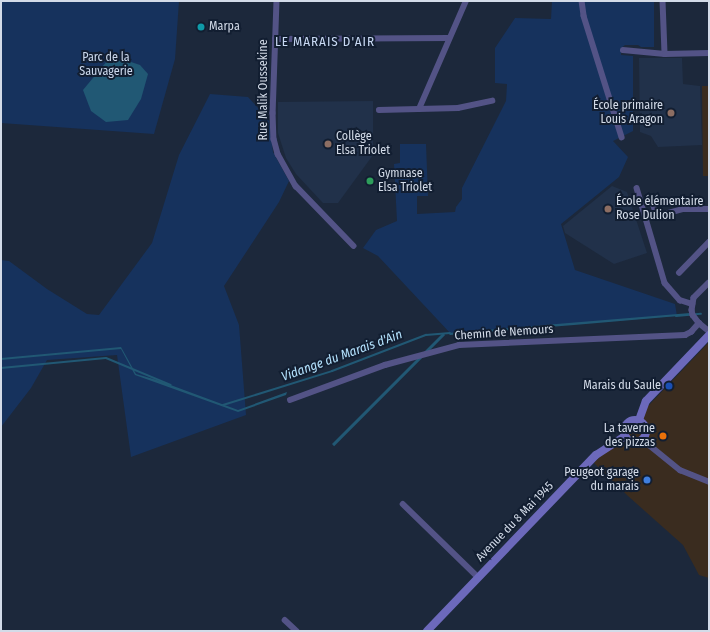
<!DOCTYPE html>
<meta charset="utf-8">
<style>
body{margin:0}
#map{position:relative;width:710px;height:632px;overflow:hidden;background:#1c283b;font-family:"Fira Sans Condensed",sans-serif}
div>[style]{position:absolute}
.commercial>*{inset:0;background:#3a2c1f}
.built>*{inset:0;background:#21314a}
.green>*{inset:0;background:#16325d}
.water>*{inset:0;background:#215874;transform-origin:0 0}
.stream>*{height:2px;margin:-1px;padding:0 1px;transform-origin:1px;border-radius:1px;background:#215874}
.minor>*{height:5.5px;margin:-2.75px;padding:0 2.75px;transform-origin:2.75px;border-radius:2.75px;background:#535386}
.secondary>*{height:8px;margin:-4px;padding:0 4px;transform-origin:4px;border-radius:4px;background:#6c69bb}
.secondary>.ring{margin:-4px;padding:0;box-sizing:content-box;background:none;border:8px solid #6c69bb;border-radius:50%}
.dots>*{width:11px;height:11px;translate:-50% -50%;box-sizing:border-box;border:2px solid #121e31;border-radius:50%}
span{translate:-50% -50%;white-space:nowrap;text-align:center;line-height:1.15;-webkit-text-stroke:4px #121e31;paint-order:stroke}
.poi-label{font-size:12px;color:#d3dbe8}
.left{translate:0 -50%;text-align:left}
.right{translate:-100% -50%;text-align:right}
.park-label{font-size:12px;color:#cbd8ec}
.street-label{font-size:12px;color:#d3dbe8}
.neighbourhood-label{font-size:13px;color:#c9daf4;letter-spacing:1px}
.water-label{font-size:13px;color:#b4e2fe;font-style:italic}
.frame{position:absolute;inset:0;border:2px solid #d3dbe8;pointer-events:none}
</style>
<div id="map">
<div class="commercial">
<i style="clip-path:polygon(702px 86px,709px 86px,709px 176px,703px 176px)"></i>
<i style="clip-path:polygon(709px 342px,709px 578px,699px 575px,683px 545px,628px 496px,594px 463px)"></i>
</div>
<div class="built">
<i style="clip-path:polygon(639px 58px,682px 58px,683px 84px,700px 86px,702px 145px,658px 147px,651px 136px,640px 132px)"></i>
<i style="clip-path:polygon(373px 101px,373px 155px,338px 203px,323px 203px,296px 174px,286px 158px,278px 133px,278px 102px)"></i>
<i style="clip-path:polygon(612px 186px,627px 192px,647px 253px,614px 264px,565px 233px,563px 226px)"></i>
</div>
<div class="green">
<i style="clip-path:polygon(1px 1px,179px 1px,175px 59px,154px 134px,1px 123px)"></i>
<i style="clip-path:polygon(552px 1px,654px 1px,654px 47px,641px 47px,638px 45px,625px 45px,621px 48px,621px 55px,633px 56px,633px 131px,613px 141px,628px 157px,619px 177px,561px 224px,575px 270px,675px 304px,677px 316px,451px 334px,378px 256px,363px 248px,376px 230px,397px 221px,394px 164px,400px 163px,400px 144px,426px 144px,428px 196px,417px 196px,417px 214px,455px 212px,456px 207px,462px 199px,462px 188px,506px 101px,507px 84px,495px 83px,495px 48px,515px 18px,551px 19px)"></i>
<i style="clip-path:polygon(210px 94px,248px 97px,269px 120px,273px 152px,289px 181px,279px 202px,224px 286px,239px 325px,246px 415px,131px 457px,117px 355px,47px 360px,31px 388px,1px 427px,1px 260px,9px 261px,47px 289px,87px 314px,99px 315px,152px 243px,179px 155px)"></i>
</div>
<div class="water">
<i style="clip-path:polygon(120px 60px,131px 62px,140px 65px,148px 74px,141px 99px,128px 120px,106px 122px,91px 111px,83px 90px,107px 61px)"></i>
<i style="clip-path:polygon(690px 313px,690px 315px,574px 325px,450px 335px,448px 333px)"></i>
<i style="left:443px;top:333px;width:3px;height:157px;rotate:45deg"></i>
<i style="clip-path:polygon(121px 347px,136px 374px,157px 380px,238px 410px,287px 392px,286px 395px,238px 412px,135px 375px,121px 349px,1px 360px,1px 358px)"></i>
</div>
<div class="stream">
<i style="left:676px;top:316px;width:25px;rotate:-5deg"></i>
<i style="left:1px;top:368px;width:105px;rotate:-5.4deg"></i>
<i style="left:106px;top:358px;width:70px;rotate:22.6deg"></i>
<i style="left:223px;top:405px;width:114px;rotate:-17.3deg"></i>
<i style="left:332px;top:371px;width:101px;rotate:-21deg"></i>
<i style="left:426px;top:335px;width:24px;rotate:-5deg"></i>
</div>
<div class="minor">
<i style="left:277px;top:1px;width:112px;rotate:92deg"></i>
<i style="left:273px;top:113px;width:26px;rotate:88deg"></i>
<i style="left:274px;top:139px;width:16px;rotate:75deg"></i>
<i style="left:278px;top:154px;width:37px;rotate:61deg"></i>
<i style="left:296px;top:186px;width:83px;rotate:46deg"></i>
<i style="left:582px;top:1px;width:15px;rotate:82deg"></i>
<i style="left:584px;top:16px;width:127px;rotate:72.6deg"></i>
<i style="left:663px;top:1px;width:53px;rotate:87.8deg"></i>
<i style="left:275px;top:39px;width:174px;rotate:-0.3deg"></i>
<i style="left:623px;top:50px;width:42px;rotate:5.4deg"></i>
<i style="left:665px;top:54px;width:44px;rotate:-1.3deg"></i>
<i style="left:419px;top:109px;width:118px;rotate:-66.5deg"></i>
<i style="left:379px;top:110px;width:79px;rotate:-1.5deg"></i>
<i style="left:458px;top:108px;width:35px;rotate:-12deg"></i>
<i style="left:637px;top:188px;width:99px;rotate:73.6deg"></i>
<i style="left:665px;top:283px;width:23px;rotate:49deg"></i>
<i style="left:680px;top:300px;width:13px;rotate:18deg"></i>
<i style="left:651px;top:197px;width:20px;rotate:72deg"></i>
<i style="left:657px;top:216px;width:27px;rotate:-15deg"></i>
<i style="left:683px;top:209px;width:26px"></i>
<i style="left:679px;top:273px;width:43px;rotate:-45.9deg"></i>
<i style="left:709px;top:283px;width:21px;rotate:135deg"></i>
<i style="left:694px;top:298px;width:12px;rotate:99deg"></i>
<i style="left:692px;top:310px;width:5px;rotate:79deg"></i>
<i style="left:693px;top:315px;width:10px;rotate:53deg"></i>
<i style="left:699px;top:323px;width:13px;rotate:39deg"></i>
<i style="left:290px;top:400px;width:101px;rotate:-20.2deg"></i>
<i style="left:385px;top:365px;width:77px;rotate:-15.1deg"></i>
<i style="left:459px;top:345px;width:226px;rotate:-2.5deg"></i>
<i style="left:685px;top:335px;width:7px;rotate:-27deg"></i>
<i style="left:691px;top:332px;width:12px;rotate:-48deg"></i>
<i style="left:643px;top:440px;width:48px;rotate:39deg"></i>
<i style="left:680px;top:470px;width:31px;rotate:22deg"></i>
<i style="left:403px;top:504px;width:105px;rotate:44.2deg"></i>
<i style="left:285px;top:620px;width:16px;rotate:43deg"></i>
</div>
<div class="secondary">
<i class="ring" style="left:624px;top:420px;width:14px;height:14px"></i>
<i style="left:639px;top:420px;width:20px;rotate:-70deg"></i>
<i style="left:646px;top:401px;width:91px;rotate:-46.3deg"></i>
<i style="left:427px;top:631px;width:244px;rotate:-46.2deg"></i>
<i style="left:596px;top:455px;width:35px;rotate:-33deg"></i>
</div>
<div class="dots">
<i style="left:201px;top:27px;background:#0f9aa8"></i>
<i style="left:671px;top:113px;background:#8d6e63"></i>
<i style="left:328px;top:144px;background:#8d6e63"></i>
<i style="left:370px;top:181px;background:#2e9e5b"></i>
<i style="left:608px;top:209px;background:#8d6e63"></i>
<i style="left:669px;top:386px;background:#1a4fb4"></i>
<i style="left:663px;top:436px;background:#e8710a"></i>
<i style="left:647px;top:480px;background:#3f7fe0"></i>
</div>
<div class="poi-label">
<span class="left" style="left:209px;top:27px">Marpa</span>
<span class="right" style="left:663px;top:113px">École primaire<br>Louis Aragon</span>
<span class="left" style="left:336px;top:144px">Collège<br>Elsa Triolet</span>
<span class="left" style="left:378px;top:181px">Gymnase<br>Elsa Triolet</span>
<span class="left" style="left:616px;top:209px">École élémentaire<br>Rose Dulion</span>
<span class="right" style="left:661px;top:386px">Marais du Saule</span>
<span class="right" style="left:655px;top:436px">La taverne<br>des pizzas</span>
<span class="right" style="left:639px;top:480px">Peugeot garage<br>du marais</span>
</div>
<div class="park-label">
<span style="left:106px;top:65px">Parc de la<br>Sauvagerie</span>
</div>
<div class="street-label">
<span style="left:264px;top:90px;rotate:-90deg">Rue Malik Oussekine</span>
<span style="left:504px;top:333px;rotate:-4deg">Chemin de Nemours</span>
<span style="left:515px;top:522px;rotate:-46deg">Avenue du 8 Mai 1945</span>
</div>
<div class="neighbourhood-label">
<span style="left:325px;top:42px">LE MARAIS D'AIR</span>
</div>
<div class="water-label">
<span style="left:342px;top:356px;rotate:-20deg">Vidange du Marais d'Ain</span>
</div>
<div class="frame"></div>
</div>
